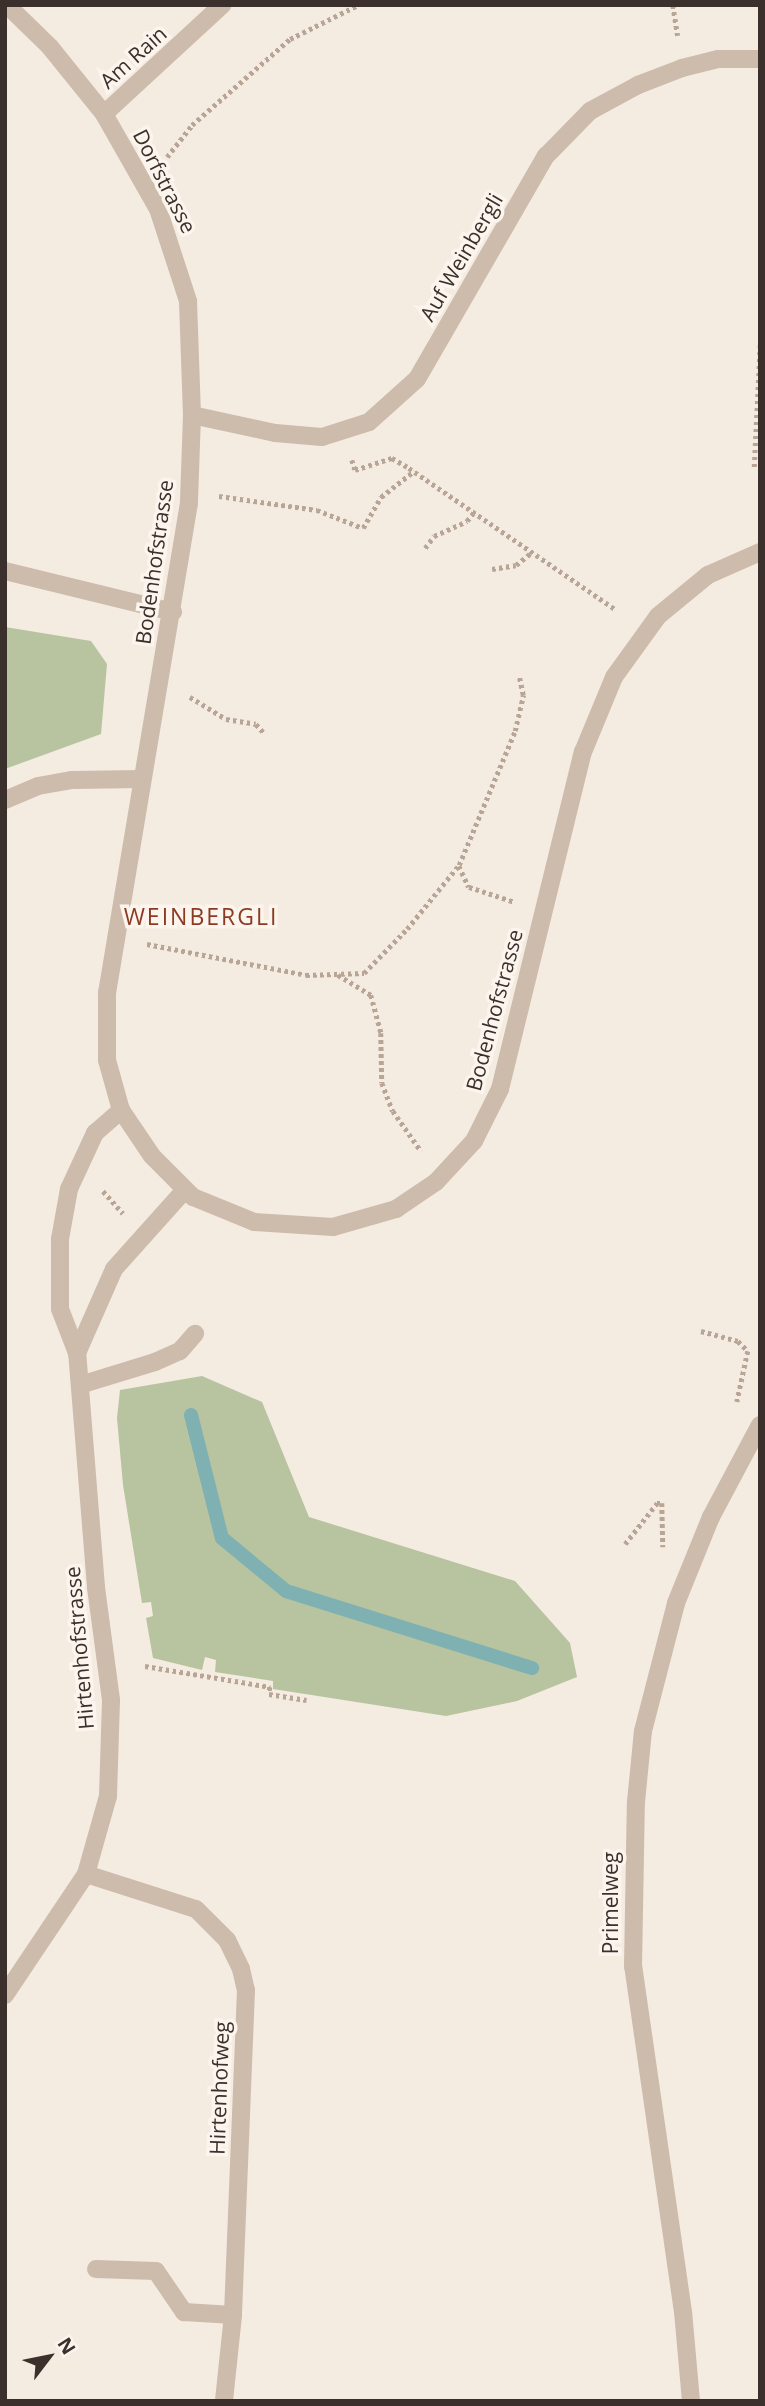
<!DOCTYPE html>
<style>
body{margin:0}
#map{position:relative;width:765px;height:2406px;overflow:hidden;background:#f4ebe1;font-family:"Open Sans",sans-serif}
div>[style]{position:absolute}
.green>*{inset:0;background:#b8c4a0}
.stream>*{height:14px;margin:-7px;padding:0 7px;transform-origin:7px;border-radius:7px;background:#7fb0b2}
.path>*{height:4.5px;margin-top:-2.25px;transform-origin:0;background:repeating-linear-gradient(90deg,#b9a596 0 3.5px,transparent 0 7px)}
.minor>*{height:18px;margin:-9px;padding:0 9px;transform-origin:9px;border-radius:9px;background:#cdbbac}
span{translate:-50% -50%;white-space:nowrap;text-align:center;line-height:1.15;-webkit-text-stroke:7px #fbf5ee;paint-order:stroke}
.street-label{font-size:21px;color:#3b302b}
.neighbourhood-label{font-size:23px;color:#8c3b22;letter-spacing:2px}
.frame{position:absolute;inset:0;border:7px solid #3b302b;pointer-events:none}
.north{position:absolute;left:14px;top:2322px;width:70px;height:70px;-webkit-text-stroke:5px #fbf5ee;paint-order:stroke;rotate:58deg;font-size:19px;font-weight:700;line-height:28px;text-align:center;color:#3b302b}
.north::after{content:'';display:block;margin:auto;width:24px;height:32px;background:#3b302b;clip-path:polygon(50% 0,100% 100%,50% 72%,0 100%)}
</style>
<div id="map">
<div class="green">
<i style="clip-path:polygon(5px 627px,91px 641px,107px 664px,101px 734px,5px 769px)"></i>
<i style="clip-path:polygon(202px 1376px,262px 1402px,309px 1517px,515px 1581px,570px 1643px,577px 1677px,517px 1701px,446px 1716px,273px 1689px,273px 1681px,215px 1672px,216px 1660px,205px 1657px,202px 1670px,153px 1658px,146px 1618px,153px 1616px,151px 1602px,142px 1603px,123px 1485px,117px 1418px,120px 1390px)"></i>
</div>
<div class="stream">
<i style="left:191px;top:1415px;width:127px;rotate:75.9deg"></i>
<i style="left:222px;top:1538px;width:83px;rotate:39.6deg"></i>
<i style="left:286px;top:1591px;width:258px;rotate:17.4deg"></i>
</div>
<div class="path">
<i style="left:673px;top:5px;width:31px;rotate:81deg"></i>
<i style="left:167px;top:157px;width:41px;rotate:-52deg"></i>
<i style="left:192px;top:125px;width:130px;rotate:-41.3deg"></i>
<i style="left:290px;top:39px;width:76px;rotate:-26.6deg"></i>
<i style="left:352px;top:460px;width:10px;rotate:73deg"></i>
<i style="left:355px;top:470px;width:39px;rotate:-18deg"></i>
<i style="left:392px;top:458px;width:20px;rotate:30deg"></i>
<i style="left:409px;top:468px;width:251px;rotate:34.4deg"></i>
<i style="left:754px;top:467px;width:124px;rotate:-87.2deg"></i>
<i style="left:219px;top:496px;width:99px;rotate:8.1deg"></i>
<i style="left:317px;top:510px;width:49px;rotate:21.4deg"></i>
<i style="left:363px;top:528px;width:36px;rotate:-60deg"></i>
<i style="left:381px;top:497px;width:42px;rotate:-38.2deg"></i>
<i style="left:425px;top:548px;width:15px;rotate:-53deg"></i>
<i style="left:434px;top:536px;width:36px;rotate:-24deg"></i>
<i style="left:467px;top:521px;width:11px;rotate:-52deg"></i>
<i style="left:492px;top:569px;width:24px;rotate:-9deg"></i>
<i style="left:516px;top:565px;width:21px;rotate:-39deg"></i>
<i style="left:190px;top:697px;width:42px;rotate:31.4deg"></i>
<i style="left:226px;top:719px;width:30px;rotate:9deg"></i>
<i style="left:256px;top:724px;width:13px;rotate:48deg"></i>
<i style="left:459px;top:866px;width:23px;rotate:65deg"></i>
<i style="left:469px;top:887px;width:48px;rotate:18.1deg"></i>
<i style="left:147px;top:944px;width:162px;rotate:11deg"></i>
<i style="left:306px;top:975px;width:58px;rotate:-2deg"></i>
<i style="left:364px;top:973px;width:62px;rotate:-45.7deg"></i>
<i style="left:407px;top:929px;width:82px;rotate:-50.9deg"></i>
<i style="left:459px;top:865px;width:145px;rotate:-67.3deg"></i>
<i style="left:515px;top:731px;width:37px;rotate:-77deg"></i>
<i style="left:523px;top:695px;width:19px;rotate:-102deg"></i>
<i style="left:338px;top:975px;width:39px;rotate:31deg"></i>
<i style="left:371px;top:995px;width:39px;rotate:75deg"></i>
<i style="left:381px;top:1033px;width:50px;rotate:88.9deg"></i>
<i style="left:382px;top:1083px;width:30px;rotate:69deg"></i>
<i style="left:393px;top:1111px;width:49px;rotate:55deg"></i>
<i style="left:103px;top:1191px;width:30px;rotate:48deg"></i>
<i style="left:701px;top:1331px;width:38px;rotate:15deg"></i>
<i style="left:738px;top:1341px;width:14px;rotate:45deg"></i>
<i style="left:748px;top:1351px;width:52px;rotate:102.2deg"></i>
<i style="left:625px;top:1544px;width:52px;rotate:-52deg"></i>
<i style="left:657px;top:1503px;width:5px"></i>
<i style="left:662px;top:1503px;width:44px;rotate:88.7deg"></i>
<i style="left:145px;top:1666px;width:127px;rotate:9.5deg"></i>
<i style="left:270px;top:1687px;width:7px;rotate:98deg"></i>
<i style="left:269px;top:1694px;width:38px;rotate:9deg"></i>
</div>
<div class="minor">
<i style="left:7px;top:5px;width:60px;rotate:44.3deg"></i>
<i style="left:50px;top:47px;width:86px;rotate:51.1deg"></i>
<i style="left:104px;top:114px;width:109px;rotate:60.4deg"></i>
<i style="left:158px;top:209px;width:97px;rotate:71.9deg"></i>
<i style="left:188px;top:301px;width:114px;rotate:88deg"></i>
<i style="left:192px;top:415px;width:88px;rotate:92deg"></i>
<i style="left:189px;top:503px;width:497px;rotate:99.5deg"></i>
<i style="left:107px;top:993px;width:67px;rotate:90deg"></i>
<i style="left:107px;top:1060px;width:52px;rotate:74.4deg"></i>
<i style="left:121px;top:1110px;width:55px;rotate:56deg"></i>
<i style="left:152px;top:1156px;width:58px;rotate:45deg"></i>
<i style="left:193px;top:1197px;width:66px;rotate:22.3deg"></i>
<i style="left:254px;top:1222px;width:79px;rotate:3.6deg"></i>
<i style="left:333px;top:1227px;width:66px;rotate:-15.9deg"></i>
<i style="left:396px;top:1209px;width:48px;rotate:-34deg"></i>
<i style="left:436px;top:1182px;width:56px;rotate:-47.2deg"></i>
<i style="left:474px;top:1141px;width:58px;rotate:-63.4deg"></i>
<i style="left:500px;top:1089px;width:347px;rotate:-76.2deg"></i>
<i style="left:583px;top:752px;width:81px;rotate:-67.5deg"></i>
<i style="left:614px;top:677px;width:75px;rotate:-54.2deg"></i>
<i style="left:658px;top:616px;width:65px;rotate:-39.4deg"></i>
<i style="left:708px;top:575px;width:57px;rotate:-23.9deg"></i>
<i style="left:104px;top:114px;width:161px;rotate:-42.7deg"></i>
<i style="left:192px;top:415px;width:85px;rotate:12.2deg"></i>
<i style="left:275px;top:433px;width:47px;rotate:4.9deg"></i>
<i style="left:322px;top:437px;width:49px;rotate:-17.7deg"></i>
<i style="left:369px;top:422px;width:64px;rotate:-41.9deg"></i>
<i style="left:417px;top:379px;width:258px;rotate:-60deg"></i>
<i style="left:546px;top:156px;width:63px;rotate:-45.6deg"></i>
<i style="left:590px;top:111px;width:55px;rotate:-28.4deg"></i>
<i style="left:638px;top:85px;width:47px;rotate:-21.1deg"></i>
<i style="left:682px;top:68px;width:37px;rotate:-14deg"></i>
<i style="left:718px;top:59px;width:42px"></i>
<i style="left:5px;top:571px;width:173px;rotate:13.7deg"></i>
<i style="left:5px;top:800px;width:36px;rotate:-23deg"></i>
<i style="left:38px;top:786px;width:35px;rotate:-10deg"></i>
<i style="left:72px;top:780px;width:70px;rotate:-0.8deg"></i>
<i style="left:77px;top:1353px;width:92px;rotate:-66.2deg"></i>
<i style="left:114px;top:1269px;width:106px;rotate:-48.1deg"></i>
<i style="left:80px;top:1385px;width:78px;rotate:-17deg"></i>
<i style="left:155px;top:1362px;width:27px;rotate:-24deg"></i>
<i style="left:180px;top:1351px;width:23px;rotate:-49deg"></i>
<i style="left:86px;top:1874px;width:115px;rotate:17.7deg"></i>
<i style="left:196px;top:1909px;width:44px;rotate:45deg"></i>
<i style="left:227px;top:1940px;width:32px;rotate:64deg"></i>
<i style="left:241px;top:1969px;width:22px;rotate:77deg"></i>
<i style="left:246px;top:1990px;width:325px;rotate:92.3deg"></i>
<i style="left:233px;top:2315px;width:86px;rotate:96deg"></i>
<i style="left:5px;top:1995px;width:146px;rotate:-56.2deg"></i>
<i style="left:86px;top:1874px;width:81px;rotate:-74.2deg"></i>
<i style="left:108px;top:1796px;width:96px;rotate:-88.2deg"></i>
<i style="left:111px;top:1700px;width:114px;rotate:-97.6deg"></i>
<i style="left:96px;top:1587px;width:235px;rotate:-94.6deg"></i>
<i style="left:77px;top:1353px;width:47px;rotate:-111.1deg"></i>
<i style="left:60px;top:1309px;width:70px;rotate:-90deg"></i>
<i style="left:60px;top:1239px;width:51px;rotate:-79.8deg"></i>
<i style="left:69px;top:1189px;width:62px;rotate:-65.1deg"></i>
<i style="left:95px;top:1133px;width:35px;rotate:-41deg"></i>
<i style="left:96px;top:2269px;width:60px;rotate:1.9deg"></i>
<i style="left:156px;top:2271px;width:50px;rotate:55.7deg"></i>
<i style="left:184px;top:2312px;width:49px;rotate:3.5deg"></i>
<i style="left:691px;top:2401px;width:89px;rotate:-95.1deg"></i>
<i style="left:683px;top:2312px;width:349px;rotate:-98.2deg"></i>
<i style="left:633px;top:1967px;width:165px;rotate:-89deg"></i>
<i style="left:636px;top:1802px;width:71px;rotate:-84.4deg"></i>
<i style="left:643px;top:1731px;width:132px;rotate:-75.5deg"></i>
<i style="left:676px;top:1603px;width:93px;rotate:-67.9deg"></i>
<i style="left:711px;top:1517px;width:104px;rotate:-62deg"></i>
</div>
<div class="street-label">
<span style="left:133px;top:57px;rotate:-42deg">Am Rain</span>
<span style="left:165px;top:181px;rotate:63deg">Dorfstrasse</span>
<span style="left:461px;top:257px;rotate:-60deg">Auf Weinbergli</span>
<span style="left:154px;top:562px;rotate:-82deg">Bodenhofstrasse</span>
<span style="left:494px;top:1010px;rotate:-75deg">Bodenhofstrasse</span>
<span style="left:79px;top:1648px;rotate:-95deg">Hirtenhofstrasse</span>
<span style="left:610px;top:1903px;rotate:-90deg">Primelweg</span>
<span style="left:219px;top:2088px;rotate:-88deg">Hirtenhofweg</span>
</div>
<div class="neighbourhood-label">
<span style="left:201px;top:916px">WEINBERGLI</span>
</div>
<div class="frame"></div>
<div class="north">N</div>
</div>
